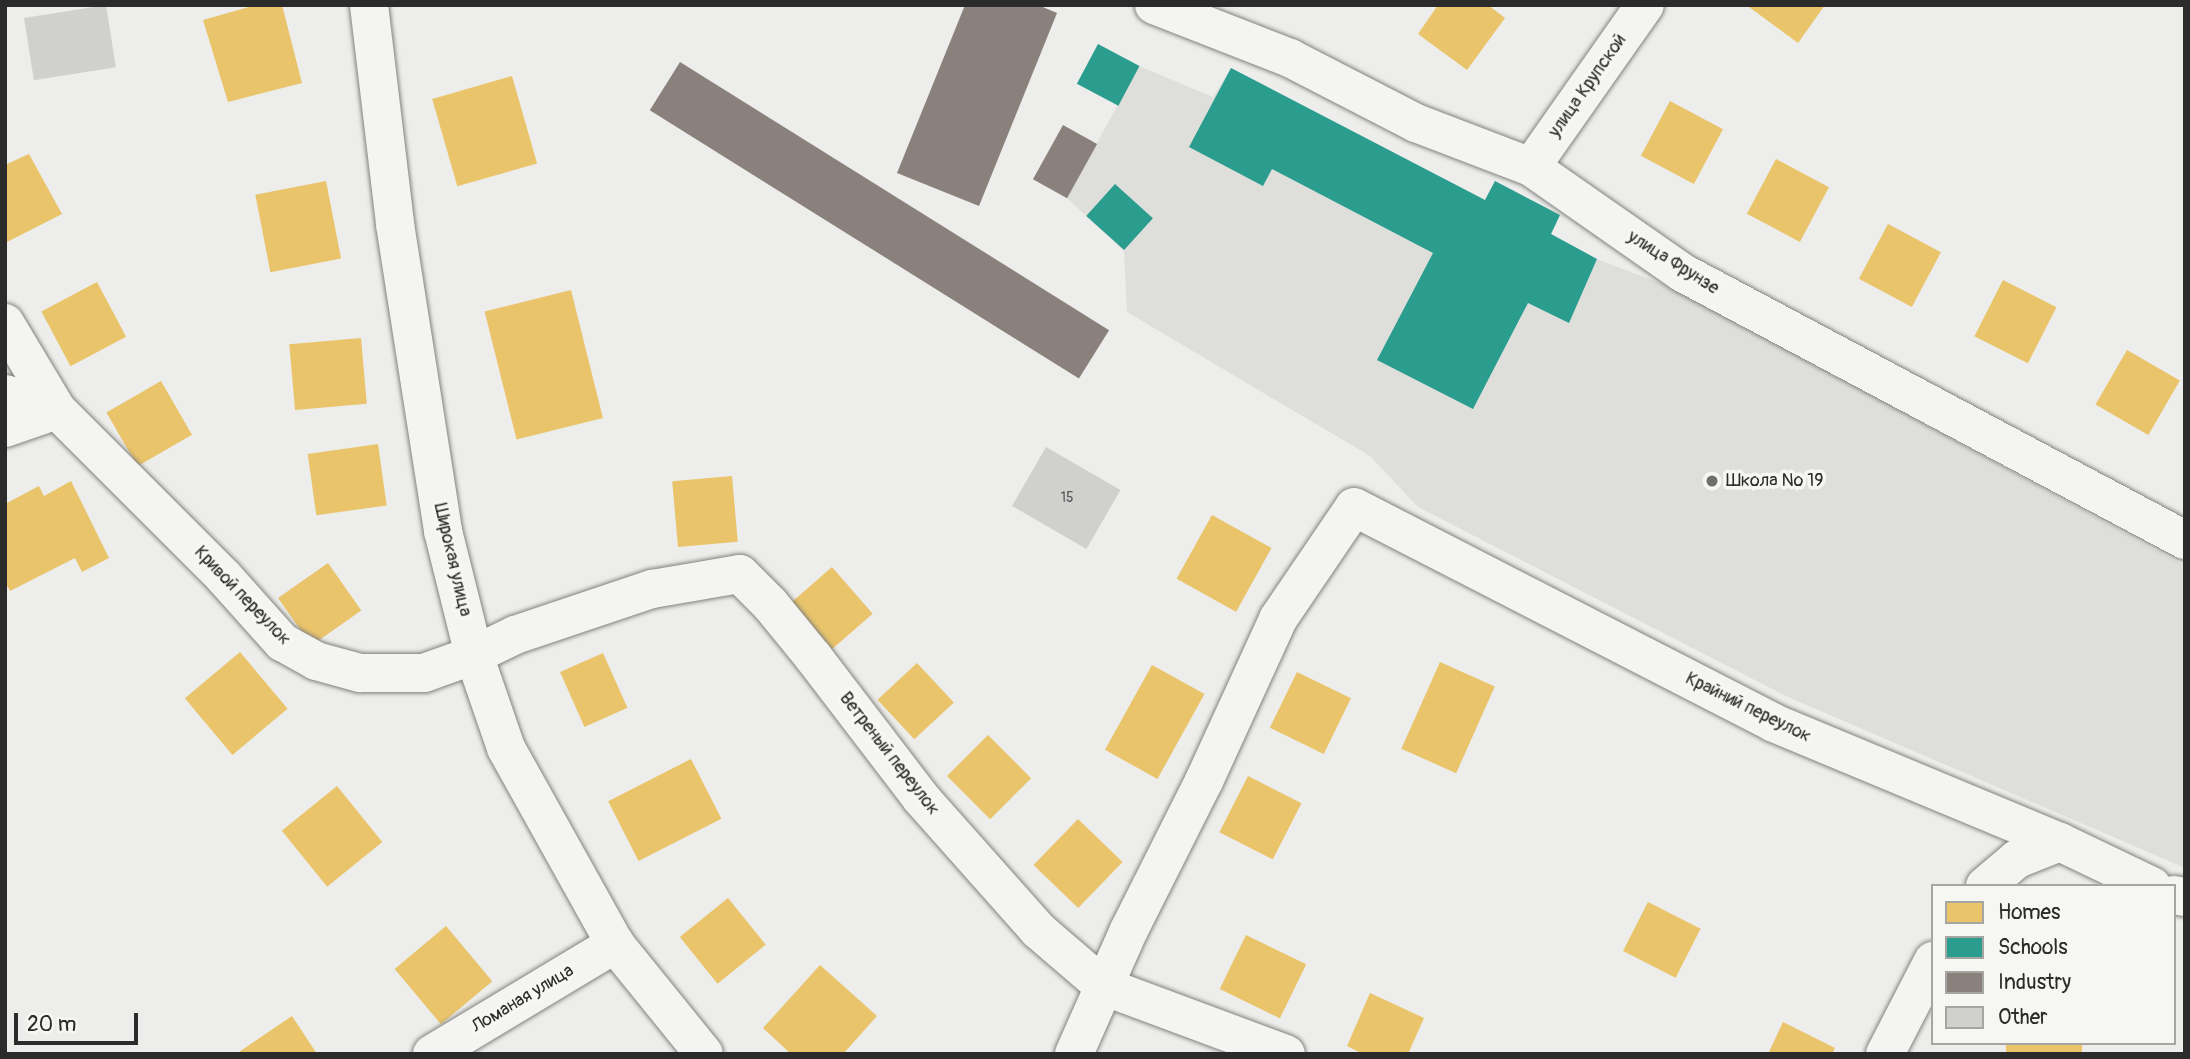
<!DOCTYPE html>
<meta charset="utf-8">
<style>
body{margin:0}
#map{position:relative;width:2190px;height:1059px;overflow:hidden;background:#ededeb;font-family:Pangolin,sans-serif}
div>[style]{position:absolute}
.built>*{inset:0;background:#dededb}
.homes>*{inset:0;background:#e9c46a;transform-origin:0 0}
.schools>*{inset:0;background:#2a9d8f;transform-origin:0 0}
.industry>*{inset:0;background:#8a817c;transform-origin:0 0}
.building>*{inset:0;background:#d0d0cf;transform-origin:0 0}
.roads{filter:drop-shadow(0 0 2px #828281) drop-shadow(0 0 2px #828281)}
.minor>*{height:38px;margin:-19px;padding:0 19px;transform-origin:19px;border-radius:19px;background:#f4f4f2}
.tertiary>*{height:38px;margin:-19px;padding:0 19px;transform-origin:19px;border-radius:19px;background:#f4f4f2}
.dots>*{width:19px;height:19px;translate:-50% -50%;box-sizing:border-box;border:4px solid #f6f6f2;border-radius:50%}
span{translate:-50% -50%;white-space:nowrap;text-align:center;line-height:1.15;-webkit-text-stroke:7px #f6f6f2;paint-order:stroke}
.number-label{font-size:14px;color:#545454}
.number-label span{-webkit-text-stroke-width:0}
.street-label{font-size:18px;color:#2b2b2b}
.poi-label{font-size:18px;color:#2b2b2b}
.left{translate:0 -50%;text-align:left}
.frame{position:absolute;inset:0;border:7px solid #2b2b2b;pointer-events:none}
.legend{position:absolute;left:1931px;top:884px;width:245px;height:161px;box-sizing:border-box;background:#f6f6f2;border:2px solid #a5a5a2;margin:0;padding:9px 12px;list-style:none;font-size:21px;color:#2b2b2b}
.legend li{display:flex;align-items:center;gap:14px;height:35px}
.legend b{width:35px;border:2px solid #a5a5a2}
.scale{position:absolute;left:14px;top:1013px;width:124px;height:32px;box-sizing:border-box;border:4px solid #2b2b2b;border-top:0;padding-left:9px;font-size:21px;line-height:24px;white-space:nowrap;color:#2b2b2b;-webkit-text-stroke:5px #f6f6f2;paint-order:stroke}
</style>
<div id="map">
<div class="built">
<i style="clip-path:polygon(1139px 66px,1213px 97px,1231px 68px,1485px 200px,1495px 181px,1560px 215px,1551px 234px,1597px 259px,1678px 290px,2185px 566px,2185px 868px,1788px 697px,1418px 507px,1370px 456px,1127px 312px,1124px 251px,1067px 198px)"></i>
</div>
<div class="homes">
<i style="clip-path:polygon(256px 5px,282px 5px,302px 83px,228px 102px,203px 20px)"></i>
<i style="clip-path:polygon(1438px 5px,1488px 5px,1505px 18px,1467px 70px,1418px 34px)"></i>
<i style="clip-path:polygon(1750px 5px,1825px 5px,1798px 43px,1749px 7px)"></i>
<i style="left:512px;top:76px;width:91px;height:83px;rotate:74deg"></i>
<i style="left:1670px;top:101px;width:60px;height:62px;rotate:28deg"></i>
<i style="clip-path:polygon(29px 154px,62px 214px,5px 243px,5px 165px)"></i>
<i style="left:1776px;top:159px;width:60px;height:62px;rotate:28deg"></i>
<i style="left:326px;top:181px;width:79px;height:72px;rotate:79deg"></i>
<i style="left:1888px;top:224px;width:60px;height:62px;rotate:28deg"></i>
<i style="left:2003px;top:280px;width:60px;height:63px;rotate:27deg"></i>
<i style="left:97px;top:282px;width:62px;height:63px;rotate:62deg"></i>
<i style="left:571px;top:290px;width:132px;height:89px;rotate:76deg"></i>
<i style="left:361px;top:338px;width:66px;height:72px;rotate:85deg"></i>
<i style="left:2127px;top:350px;width:61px;height:63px;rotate:30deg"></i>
<i style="left:161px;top:381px;width:62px;height:63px;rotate:60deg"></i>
<i style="left:378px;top:444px;width:62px;height:71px;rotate:82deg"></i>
<i style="left:732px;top:476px;width:66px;height:60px;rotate:85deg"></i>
<i style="clip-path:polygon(71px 481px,109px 558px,82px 572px,75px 558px,10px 591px,5px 582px,5px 504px,39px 486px,44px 496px)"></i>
<i style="left:1212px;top:515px;width:68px;height:73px;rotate:29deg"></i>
<i style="left:328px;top:563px;width:58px;height:61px;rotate:55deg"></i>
<i style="left:832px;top:567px;width:62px;height:54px;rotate:49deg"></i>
<i style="left:240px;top:652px;width:74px;height:72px;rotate:50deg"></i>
<i style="left:603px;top:653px;width:60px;height:47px;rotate:66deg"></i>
<i style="left:1440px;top:662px;width:60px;height:95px;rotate:24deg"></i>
<i style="left:917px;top:663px;width:54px;height:54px;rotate:47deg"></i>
<i style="left:1152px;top:665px;width:60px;height:97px;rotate:29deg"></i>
<i style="left:1297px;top:672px;width:60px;height:62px;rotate:26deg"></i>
<i style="left:988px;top:735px;width:61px;height:58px;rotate:45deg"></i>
<i style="left:691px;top:759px;width:67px;height:93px;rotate:63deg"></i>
<i style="left:1248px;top:776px;width:60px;height:63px;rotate:27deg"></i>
<i style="left:337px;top:786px;width:72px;height:71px;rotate:51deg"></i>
<i style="left:1078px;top:819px;width:62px;height:64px;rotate:44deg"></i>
<i style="left:728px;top:898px;width:60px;height:62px;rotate:51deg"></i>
<i style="left:1648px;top:902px;width:59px;height:55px;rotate:27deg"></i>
<i style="left:446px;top:926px;width:72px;height:67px;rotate:50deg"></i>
<i style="left:1246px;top:935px;width:67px;height:60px;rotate:26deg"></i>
<i style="clip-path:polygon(820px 965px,877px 1016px,843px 1054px,791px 1054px,763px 1028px)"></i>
<i style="clip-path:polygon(1370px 993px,1424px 1018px,1408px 1054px,1363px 1054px,1347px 1046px)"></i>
<i style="clip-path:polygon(292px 1016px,317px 1054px,236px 1054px)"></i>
<i style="clip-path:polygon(1783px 1022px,1835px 1048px,1832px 1054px,1768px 1054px)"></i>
<i style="left:2006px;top:1043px;width:76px;height:12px"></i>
</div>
<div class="schools">
<i style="left:1098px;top:44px;width:47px;height:45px;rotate:28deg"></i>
<i style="clip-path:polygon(1231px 68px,1485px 200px,1495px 181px,1560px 215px,1551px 234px,1597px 259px,1569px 323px,1528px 303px,1473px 409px,1377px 360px,1433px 253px,1272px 169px,1263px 186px,1189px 147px)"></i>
<i style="left:1115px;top:184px;width:51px;height:43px;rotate:42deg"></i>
</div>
<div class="industry">
<i style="clip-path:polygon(965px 5px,1038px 5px,1057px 13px,979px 206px,897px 173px)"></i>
<i style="left:680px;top:62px;width:506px;height:57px;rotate:32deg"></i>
<i style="left:1063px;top:125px;width:39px;height:62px;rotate:29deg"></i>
</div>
<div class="building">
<i style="left:106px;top:5px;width:63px;height:83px;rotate:81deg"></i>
<i style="left:1046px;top:447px;width:86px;height:68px;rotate:30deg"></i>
</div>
<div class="roads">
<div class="minor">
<i style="left:1154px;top:5px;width:146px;rotate:21.3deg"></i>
<i style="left:1290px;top:58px;width:142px;rotate:27.3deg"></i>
<i style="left:1416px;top:123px;width:123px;rotate:20.9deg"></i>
<i style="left:1531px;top:167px;width:185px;rotate:34.9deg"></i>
<i style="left:1683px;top:273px;width:569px;rotate:28.01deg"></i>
<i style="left:1531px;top:167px;width:198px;rotate:-54.9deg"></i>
<i style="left:5px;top:323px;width:101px;rotate:59.1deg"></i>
<i style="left:57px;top:410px;width:235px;rotate:45deg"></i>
<i style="left:223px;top:576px;width:89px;rotate:48.2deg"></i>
<i style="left:282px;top:642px;width:39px;rotate:29deg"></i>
<i style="left:316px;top:661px;width:46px;rotate:15.3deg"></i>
<i style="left:360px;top:673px;width:64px"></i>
<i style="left:424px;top:673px;width:53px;rotate:-19.8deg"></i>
<i style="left:474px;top:655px;width:46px;rotate:-26deg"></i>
<i style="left:515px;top:635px;width:145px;rotate:-18.6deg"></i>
<i style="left:652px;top:589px;width:89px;rotate:-9.7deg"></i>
<i style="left:740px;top:574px;width:42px;rotate:45deg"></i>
<i style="left:770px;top:604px;width:70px;rotate:50.8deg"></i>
<i style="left:814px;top:658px;width:176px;rotate:52.6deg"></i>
<i style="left:921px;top:798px;width:176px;rotate:48.4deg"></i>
<i style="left:1038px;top:930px;width:86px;rotate:40.7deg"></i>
<i style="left:1103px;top:986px;width:195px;rotate:20.4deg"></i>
<i style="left:5px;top:394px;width:54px;rotate:17.1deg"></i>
<i style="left:5px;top:428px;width:55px;rotate:-19.1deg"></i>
<i style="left:1985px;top:886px;width:42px;rotate:-40.2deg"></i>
<i style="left:2017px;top:859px;width:46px;rotate:-21.6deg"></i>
<i style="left:2174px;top:895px;width:11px;rotate:10deg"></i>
<i style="left:432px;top:1054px;width:214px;rotate:-31deg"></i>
<i style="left:1074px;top:1054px;width:136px;rotate:-66.1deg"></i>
<i style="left:1129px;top:930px;width:167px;rotate:-63.3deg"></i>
<i style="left:1204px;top:781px;width:178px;rotate:-65.4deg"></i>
<i style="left:1278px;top:619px;width:135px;rotate:-55.8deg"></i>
<i style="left:1354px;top:507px;width:472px;rotate:27.2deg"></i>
<i style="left:1774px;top:723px;width:310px;rotate:22.6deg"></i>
<i style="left:2060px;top:842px;width:102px;rotate:25.6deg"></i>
<i style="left:1885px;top:1054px;width:105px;rotate:-62.7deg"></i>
</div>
<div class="tertiary">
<i style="left:369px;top:5px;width:221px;rotate:83.2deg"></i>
<i style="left:395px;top:224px;width:311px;rotate:81.1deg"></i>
<i style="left:443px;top:531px;width:128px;rotate:76deg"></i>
<i style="left:474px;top:655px;width:98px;rotate:71deg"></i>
<i style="left:506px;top:748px;width:224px;rotate:60.9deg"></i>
<i style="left:615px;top:944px;width:141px;rotate:51deg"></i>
</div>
</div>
<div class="dots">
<i style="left:1712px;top:481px;background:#6f6f6e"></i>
</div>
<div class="number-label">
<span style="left:1067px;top:498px">15</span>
</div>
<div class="street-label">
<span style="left:1588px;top:86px;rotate:-55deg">улица Крупской</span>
<span style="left:1673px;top:263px;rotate:32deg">улица Фрунзе</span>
<span style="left:452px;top:560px;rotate:77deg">Широкая улица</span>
<span style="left:242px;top:596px;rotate:46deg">Кривой переулок</span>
<span style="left:1748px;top:708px;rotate:26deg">Крайний переулок</span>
<span style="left:889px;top:754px;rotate:52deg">Ветреный переулок</span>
<span style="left:523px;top:999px;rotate:-31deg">Ломаная улица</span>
</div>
<div class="poi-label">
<span class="left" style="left:1726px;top:481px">Школа № 19</span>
</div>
<div class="frame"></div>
<ul class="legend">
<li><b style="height:19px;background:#e9c46a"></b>Homes</li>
<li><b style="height:19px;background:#2a9d8f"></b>Schools</li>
<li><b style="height:19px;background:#8a817c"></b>Industry</li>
<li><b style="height:19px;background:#d0d0cf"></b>Other</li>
</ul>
<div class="scale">20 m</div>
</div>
